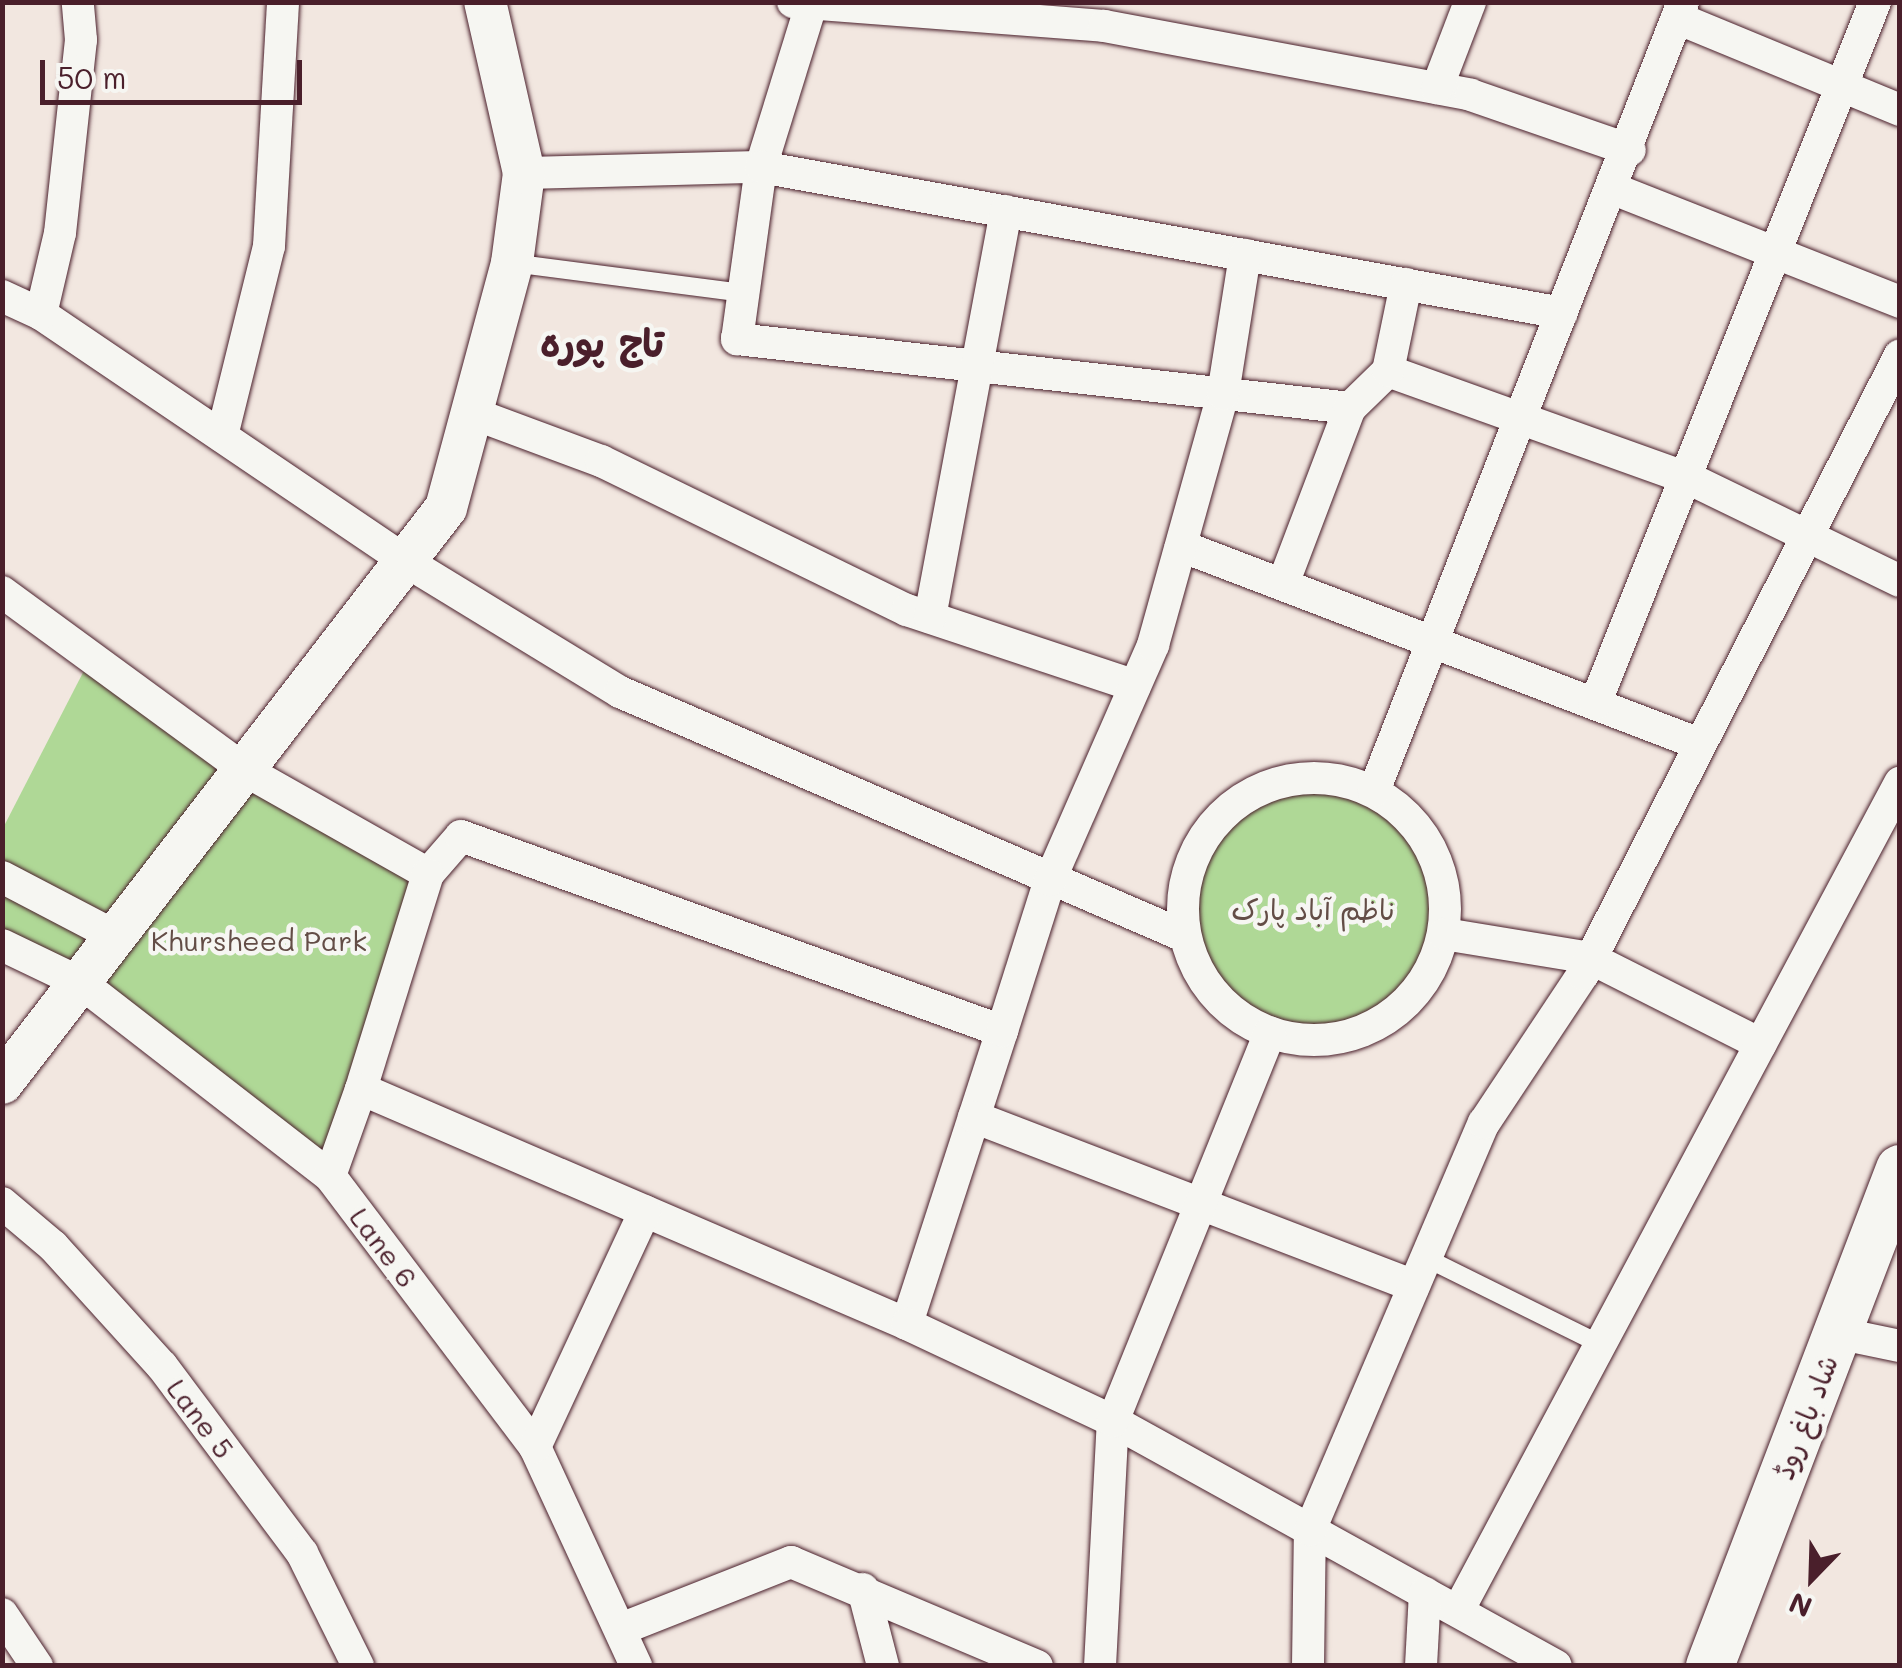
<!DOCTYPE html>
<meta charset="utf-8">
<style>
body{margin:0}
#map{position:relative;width:1902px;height:1668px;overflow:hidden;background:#f2e7e0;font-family:Mali,"Playpen Sans Arabic",sans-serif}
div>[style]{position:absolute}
.green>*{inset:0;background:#afd896}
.round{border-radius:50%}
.roads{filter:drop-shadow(0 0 2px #4a1f2b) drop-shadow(0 0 2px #4a1f2b)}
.service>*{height:18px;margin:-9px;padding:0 9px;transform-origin:9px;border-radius:9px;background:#f6f6f2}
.minor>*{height:32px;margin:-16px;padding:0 16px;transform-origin:16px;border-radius:16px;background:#f6f6f2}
.minor>.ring{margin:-16px;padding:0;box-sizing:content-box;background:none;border:32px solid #f6f6f2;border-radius:50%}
.tertiary>*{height:42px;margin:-21px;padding:0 21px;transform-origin:21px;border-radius:21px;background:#f6f6f2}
.secondary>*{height:48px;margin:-24px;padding:0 24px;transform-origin:24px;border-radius:24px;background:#f6f6f2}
span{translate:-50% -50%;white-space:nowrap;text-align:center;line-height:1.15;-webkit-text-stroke:9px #f6f6f2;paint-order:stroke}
.park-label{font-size:28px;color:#634d46}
.street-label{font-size:28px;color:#4a1f2b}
.district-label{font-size:38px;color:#4a1f2b;font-weight:700}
.frame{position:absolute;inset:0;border:5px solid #4a1f2b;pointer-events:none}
.north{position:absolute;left:1762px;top:1528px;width:100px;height:100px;-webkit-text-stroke:8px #f6f6f2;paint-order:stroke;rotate:203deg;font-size:28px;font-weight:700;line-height:40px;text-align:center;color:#4a1f2b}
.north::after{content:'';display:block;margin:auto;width:35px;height:45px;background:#4a1f2b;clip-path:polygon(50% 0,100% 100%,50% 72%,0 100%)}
.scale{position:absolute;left:40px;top:60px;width:262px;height:45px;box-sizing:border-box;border:5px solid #4a1f2b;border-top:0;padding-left:12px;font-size:30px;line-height:35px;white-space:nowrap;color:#4a1f2b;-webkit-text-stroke:8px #f6f6f2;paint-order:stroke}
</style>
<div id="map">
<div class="green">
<i style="clip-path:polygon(91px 657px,428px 874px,330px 1176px,2px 945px,3px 828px)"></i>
<i class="round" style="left:1182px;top:777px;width:262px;height:262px"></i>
</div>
<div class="roads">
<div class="service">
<i style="left:512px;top:263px;width:233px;rotate:7.4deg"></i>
<i style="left:1426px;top:1258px;width:194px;rotate:26.3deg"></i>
</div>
<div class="minor">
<i style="left:793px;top:2px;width:312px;rotate:4.4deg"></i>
<i style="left:1104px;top:26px;width:373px;rotate:10.6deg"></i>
<i style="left:1471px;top:95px;width:168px;rotate:19.1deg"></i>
<i style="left:812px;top:2px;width:173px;rotate:107.2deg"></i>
<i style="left:761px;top:167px;width:174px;rotate:97.9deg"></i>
<i style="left:737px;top:339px;width:617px;rotate:6.42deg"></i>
<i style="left:1677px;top:18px;width:241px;rotate:22.4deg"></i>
<i style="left:1437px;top:88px;width:92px;rotate:-69deg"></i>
<i style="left:524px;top:173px;width:237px;rotate:-1.5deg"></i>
<i style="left:761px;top:167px;width:814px;rotate:10.33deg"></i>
<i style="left:1611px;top:188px;width:311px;rotate:21.5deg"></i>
<i style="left:2px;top:296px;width:43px;rotate:24.8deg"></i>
<i style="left:41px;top:314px;width:442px;rotate:34.1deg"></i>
<i style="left:407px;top:562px;width:250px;rotate:31.4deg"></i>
<i style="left:620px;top:692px;width:615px;rotate:23.39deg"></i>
<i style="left:41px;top:314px;width:83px;rotate:-76.8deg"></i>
<i style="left:60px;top:233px;width:194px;rotate:-83.8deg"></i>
<i style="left:81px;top:40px;width:38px;rotate:-95deg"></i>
<i style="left:1388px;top:371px;width:321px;rotate:19.7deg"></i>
<i style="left:1690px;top:479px;width:233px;rotate:25.9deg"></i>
<i style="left:472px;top:413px;width:138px;rotate:20.4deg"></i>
<i style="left:601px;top:461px;width:340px;rotate:26deg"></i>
<i style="left:907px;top:610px;width:240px;rotate:18.4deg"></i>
<i style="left:222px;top:436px;width:196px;rotate:-76.1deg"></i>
<i style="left:269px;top:246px;width:244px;rotate:-86.7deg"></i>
<i style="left:1181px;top:546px;width:552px;rotate:20.9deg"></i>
<i style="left:1283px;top:584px;width:188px;rotate:-69.2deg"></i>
<i style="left:1350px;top:408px;width:53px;rotate:-44.2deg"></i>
<i style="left:1388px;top:371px;width:89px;rotate:-78.3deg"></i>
<i style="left:2px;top:592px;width:305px;rotate:36.2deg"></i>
<i style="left:248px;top:772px;width:207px;rotate:29.5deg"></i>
<i style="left:428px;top:874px;width:50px;rotate:-49deg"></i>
<i style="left:461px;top:836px;width:575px;rotate:19.82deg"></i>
<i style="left:1002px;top:1031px;width:308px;rotate:108deg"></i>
<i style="left:930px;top:617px;width:413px;rotate:-79.4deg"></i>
<i style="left:1595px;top:704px;width:756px;rotate:-68.25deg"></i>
<i class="ring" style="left:1183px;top:778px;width:230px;height:230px"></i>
<i style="left:1374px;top:791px;width:847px;rotate:-68.61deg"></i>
<i style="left:2px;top:877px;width:130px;rotate:27.6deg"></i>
<i style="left:1444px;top:934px;width:148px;rotate:9.3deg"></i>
<i style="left:1590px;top:958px;width:191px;rotate:26.8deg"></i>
<i style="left:2px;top:945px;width:88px;rotate:25.7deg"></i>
<i style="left:81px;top:983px;width:315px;rotate:37.8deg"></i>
<i style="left:330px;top:1176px;width:340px;rotate:52.9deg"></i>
<i style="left:535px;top:1447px;width:241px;rotate:65.2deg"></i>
<i style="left:1002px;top:1031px;width:158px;rotate:-72.4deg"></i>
<i style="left:1050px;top:880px;width:257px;rotate:-66.3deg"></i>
<i style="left:1153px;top:645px;width:261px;rotate:-74.4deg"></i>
<i style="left:1223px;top:394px;width:141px;rotate:-81deg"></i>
<i style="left:361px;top:1089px;width:225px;rotate:-72.7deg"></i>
<i style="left:974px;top:1117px;width:471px;rotate:21deg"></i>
<i style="left:330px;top:1176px;width:92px;rotate:-70.4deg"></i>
<i style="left:361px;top:1089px;width:594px;rotate:23.29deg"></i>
<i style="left:907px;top:1324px;width:228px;rotate:25.2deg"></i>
<i style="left:1113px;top:1421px;width:506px;rotate:28.94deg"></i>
<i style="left:2px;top:1203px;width:67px;rotate:40.1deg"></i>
<i style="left:53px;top:1246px;width:162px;rotate:47.8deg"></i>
<i style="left:162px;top:1366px;width:234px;rotate:53.2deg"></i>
<i style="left:302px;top:1553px;width:126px;rotate:63.6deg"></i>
<i style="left:1837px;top:1333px;width:64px;rotate:11.7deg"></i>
<i style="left:535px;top:1447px;width:260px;rotate:-65deg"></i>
<i style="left:863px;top:1589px;width:80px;rotate:75.4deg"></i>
<i style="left:1458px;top:1611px;width:939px;rotate:-61.91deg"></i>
<i style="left:2px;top:1614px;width:63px;rotate:56.1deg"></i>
<i style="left:621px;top:1629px;width:183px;rotate:-21.5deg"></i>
<i style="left:791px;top:1562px;width:267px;rotate:22.9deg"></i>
<i style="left:1100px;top:1666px;width:245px;rotate:-87deg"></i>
<i style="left:1113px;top:1421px;width:419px;rotate:-68deg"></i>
<i style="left:1308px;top:1666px;width:136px;rotate:-89.2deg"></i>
<i style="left:1310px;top:1530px;width:443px;rotate:-66.9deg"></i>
<i style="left:1484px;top:1123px;width:179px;rotate:-56.4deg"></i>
<i style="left:1583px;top:974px;width:695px;rotate:-62.88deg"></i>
<i style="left:1421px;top:1666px;width:73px;rotate:-86.9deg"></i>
</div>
<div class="tertiary">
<i style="left:2px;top:1083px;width:726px;rotate:-52.33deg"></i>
<i style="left:446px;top:508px;width:254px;rotate:-74.9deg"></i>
<i style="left:512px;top:263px;width:91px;rotate:-82.4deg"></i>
<i style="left:524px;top:173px;width:175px;rotate:-102.8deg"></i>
</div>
<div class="secondary">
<i style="left:1710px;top:1666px;width:532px;rotate:-69.08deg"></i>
</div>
</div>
<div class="park-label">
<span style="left:1313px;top:909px">ناظم آباد پارک</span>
<span style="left:259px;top:940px">Khursheed Park</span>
</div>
<div class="street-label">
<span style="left:384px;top:1247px;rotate:53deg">Lane 6</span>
<span style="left:1805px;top:1417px;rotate:-69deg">شاد باغ روڈ</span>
<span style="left:201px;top:1418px;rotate:53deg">Lane 5</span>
</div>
<div class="district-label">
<span style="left:602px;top:343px">تاج پورہ</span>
</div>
<div class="frame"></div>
<div class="north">N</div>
<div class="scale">50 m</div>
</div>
